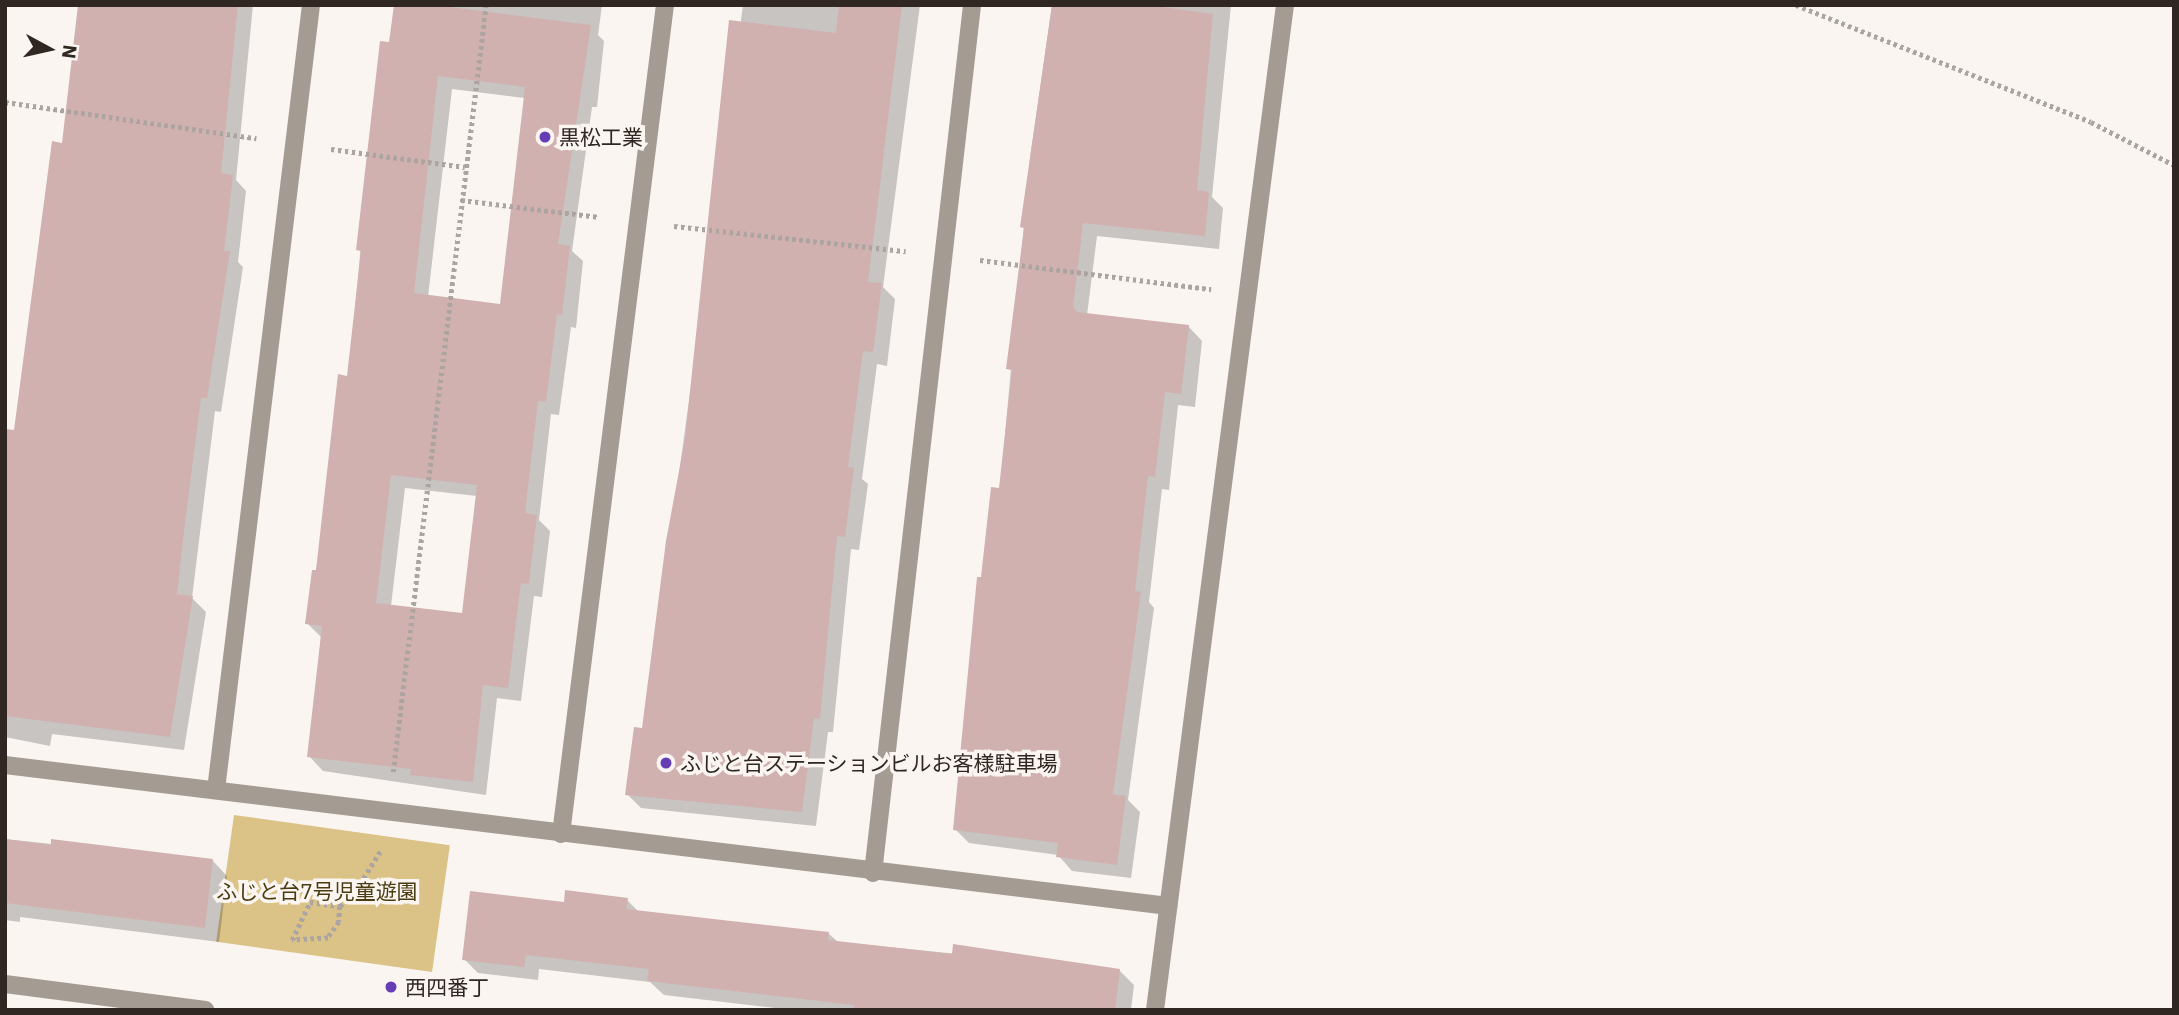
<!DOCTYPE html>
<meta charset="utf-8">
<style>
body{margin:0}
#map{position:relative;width:2179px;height:1015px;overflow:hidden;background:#fbf5f2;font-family:"IBM Plex Sans","Noto Sans JP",sans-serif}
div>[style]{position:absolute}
.green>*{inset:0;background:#dbc387;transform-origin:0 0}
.shadow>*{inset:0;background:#0003}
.building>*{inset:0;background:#d0b1af}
.path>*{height:4.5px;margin-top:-2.25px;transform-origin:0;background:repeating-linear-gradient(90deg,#aca4a1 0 3.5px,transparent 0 7px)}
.minor>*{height:18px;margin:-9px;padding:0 9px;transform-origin:9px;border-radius:9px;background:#a49b92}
.dots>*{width:19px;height:19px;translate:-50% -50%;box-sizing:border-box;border:4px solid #fbf5f2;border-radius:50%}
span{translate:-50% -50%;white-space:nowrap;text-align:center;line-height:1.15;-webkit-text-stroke:7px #fbf5f2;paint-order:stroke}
.poi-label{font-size:21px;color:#312722}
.left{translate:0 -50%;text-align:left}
.park-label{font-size:21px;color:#4a3b10}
.frame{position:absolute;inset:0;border:7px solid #312722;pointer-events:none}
.north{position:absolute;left:14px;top:14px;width:70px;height:70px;-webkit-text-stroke:5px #fbf5f2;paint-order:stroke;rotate:98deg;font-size:19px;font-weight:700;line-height:28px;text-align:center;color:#312722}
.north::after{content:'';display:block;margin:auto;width:24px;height:32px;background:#312722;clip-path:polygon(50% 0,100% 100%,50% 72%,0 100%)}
</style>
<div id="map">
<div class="green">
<i style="left:234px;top:815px;width:218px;height:128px;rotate:8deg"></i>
</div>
<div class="shadow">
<i style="clip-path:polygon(79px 5px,253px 5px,236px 180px,246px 191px,238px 262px,243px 267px,221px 412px,215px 411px,192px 598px,206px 612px,184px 750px,52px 734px,50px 746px,5px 737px,5px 431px,15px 432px,64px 145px)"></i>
<i style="clip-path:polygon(evenodd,395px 5px,602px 5px,598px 35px,604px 41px,597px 107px,592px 107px,572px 251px,583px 261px,576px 328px,571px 327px,559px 415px,551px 414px,539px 520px,550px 531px,542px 597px,534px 596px,521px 701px,497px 698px,486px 795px,323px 771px,309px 756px,321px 637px,307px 623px,349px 377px,373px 110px,391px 44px,395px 5px,452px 89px,525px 98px,501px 306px,428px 297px,452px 89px,395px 5px,405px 488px,477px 496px,464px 615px,391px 606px,405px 488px)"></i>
<i style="clip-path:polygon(743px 5px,920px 5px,883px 287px,895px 299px,887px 366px,877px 364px,862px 479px,868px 484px,859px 550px,851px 549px,833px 732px,828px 732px,816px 826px,641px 808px,627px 794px,644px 730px)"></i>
<i style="clip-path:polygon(1052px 5px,1231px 5px,1212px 197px,1223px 208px,1219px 249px,1097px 236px,1087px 315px,1188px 326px,1202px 341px,1195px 407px,1178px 405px,1169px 490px,1162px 489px,1149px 602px,1154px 608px,1128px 800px,1140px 812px,1131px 878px,1072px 871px,1058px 855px,969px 843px,955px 829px,983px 579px,1000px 490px,1030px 158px)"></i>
<i style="clip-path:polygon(5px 839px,213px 861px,227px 876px,219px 942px,20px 917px,20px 922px,5px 920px)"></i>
<i style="clip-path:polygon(627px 900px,640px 913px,829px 934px,838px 942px,1119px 970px,1134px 985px,1131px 1010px,793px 1010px,664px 995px,650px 982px,539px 969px,538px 980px,478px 973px,464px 959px,566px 904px)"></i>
</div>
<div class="building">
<i style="clip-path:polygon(78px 5px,238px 5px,221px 173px,233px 175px,224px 251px,230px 251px,207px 398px,201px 398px,185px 523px,177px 594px,193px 596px,170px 737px,5px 716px,5px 429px,14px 430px,52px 141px,62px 143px)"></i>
<i style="clip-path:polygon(evenodd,394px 5px,434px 5px,591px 25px,558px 244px,570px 246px,562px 315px,557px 314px,546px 402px,538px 401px,525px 513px,537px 515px,529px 584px,521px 583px,508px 688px,483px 685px,473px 782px,410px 775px,411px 769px,307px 757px,322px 626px,305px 624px,312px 570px,316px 570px,338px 374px,347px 376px,361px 251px,356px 250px,380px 41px,389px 42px,394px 5px,438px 76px,525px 87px,500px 304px,414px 293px,438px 76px,394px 5px,391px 475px,477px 485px,462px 613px,376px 603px,391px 475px)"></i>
<i style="clip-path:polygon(839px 5px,902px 5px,868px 282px,882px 283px,873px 352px,863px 351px,848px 467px,854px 468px,845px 537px,837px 536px,820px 719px,814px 718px,802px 812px,625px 795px,634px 727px,642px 728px,666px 541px,685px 439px,729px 20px,836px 33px)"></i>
<i style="clip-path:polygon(1052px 5px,1148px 5px,1213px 14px,1197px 190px,1209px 192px,1205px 236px,1083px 223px,1073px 307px,1077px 312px,1189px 325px,1181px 394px,1165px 392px,1155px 477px,1148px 476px,1135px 591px,1141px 592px,1113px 794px,1126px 796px,1117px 865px,1056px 857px,1058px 843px,953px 830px,977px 577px,981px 577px,991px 487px,999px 488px,1012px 370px,1006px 369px,1024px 228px,1020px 227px)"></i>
<i style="clip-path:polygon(5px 839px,51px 845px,51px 839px,213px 859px,205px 928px,5px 903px)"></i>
<i style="clip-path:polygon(565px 890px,628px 898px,626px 909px,829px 932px,828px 940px,952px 954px,953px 944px,1120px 969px,1115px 1010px,854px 1010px,854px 1005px,647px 981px,649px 969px,526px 955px,524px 967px,462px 960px,470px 891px,564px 902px)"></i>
</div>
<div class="path">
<i style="left:1796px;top:5px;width:317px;rotate:21.6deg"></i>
<i style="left:2091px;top:122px;width:93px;rotate:27.4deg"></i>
<i style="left:5px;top:102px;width:254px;rotate:8.2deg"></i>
<i style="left:331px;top:149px;width:135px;rotate:7.7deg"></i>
<i style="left:461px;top:200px;width:139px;rotate:7deg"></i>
<i style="left:674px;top:226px;width:233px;rotate:6.2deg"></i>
<i style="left:980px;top:260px;width:233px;rotate:7.2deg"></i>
<i style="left:393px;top:772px;width:773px;rotate:-83.09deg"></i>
<i style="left:340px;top:906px;width:16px;rotate:94deg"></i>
<i style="left:339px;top:922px;width:19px;rotate:125deg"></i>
<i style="left:328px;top:938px;width:36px;rotate:177deg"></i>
<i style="left:292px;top:940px;width:42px;rotate:-64.7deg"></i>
<i style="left:310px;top:902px;width:30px;rotate:8deg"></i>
<i style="left:340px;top:906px;width:23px;rotate:-45deg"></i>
<i style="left:356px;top:890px;width:47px;rotate:-58deg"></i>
</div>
<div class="minor">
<i style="left:5px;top:765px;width:1172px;rotate:6.91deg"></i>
<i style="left:216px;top:790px;width:791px;rotate:-83.1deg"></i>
<i style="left:561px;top:834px;width:835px;rotate:-82.85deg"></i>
<i style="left:873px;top:873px;width:874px;rotate:-83.49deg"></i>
<i style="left:5px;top:984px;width:202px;rotate:7.4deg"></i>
<i style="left:1155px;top:1010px;width:1013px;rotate:-82.63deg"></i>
</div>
<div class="dots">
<i style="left:545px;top:137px;background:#653db5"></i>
<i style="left:666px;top:763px;background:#653db5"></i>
<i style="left:391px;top:987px;background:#653db5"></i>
</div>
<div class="poi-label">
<span class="left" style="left:559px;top:137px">黒松工業</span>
<span class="left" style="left:680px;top:763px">ふじと台ステーションビルお客様駐車場</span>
<span class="left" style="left:405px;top:987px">西四番丁</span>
</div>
<div class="park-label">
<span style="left:317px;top:891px">ふじと台7号児童遊園</span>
</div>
<div class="frame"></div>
<div class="north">N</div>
</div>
